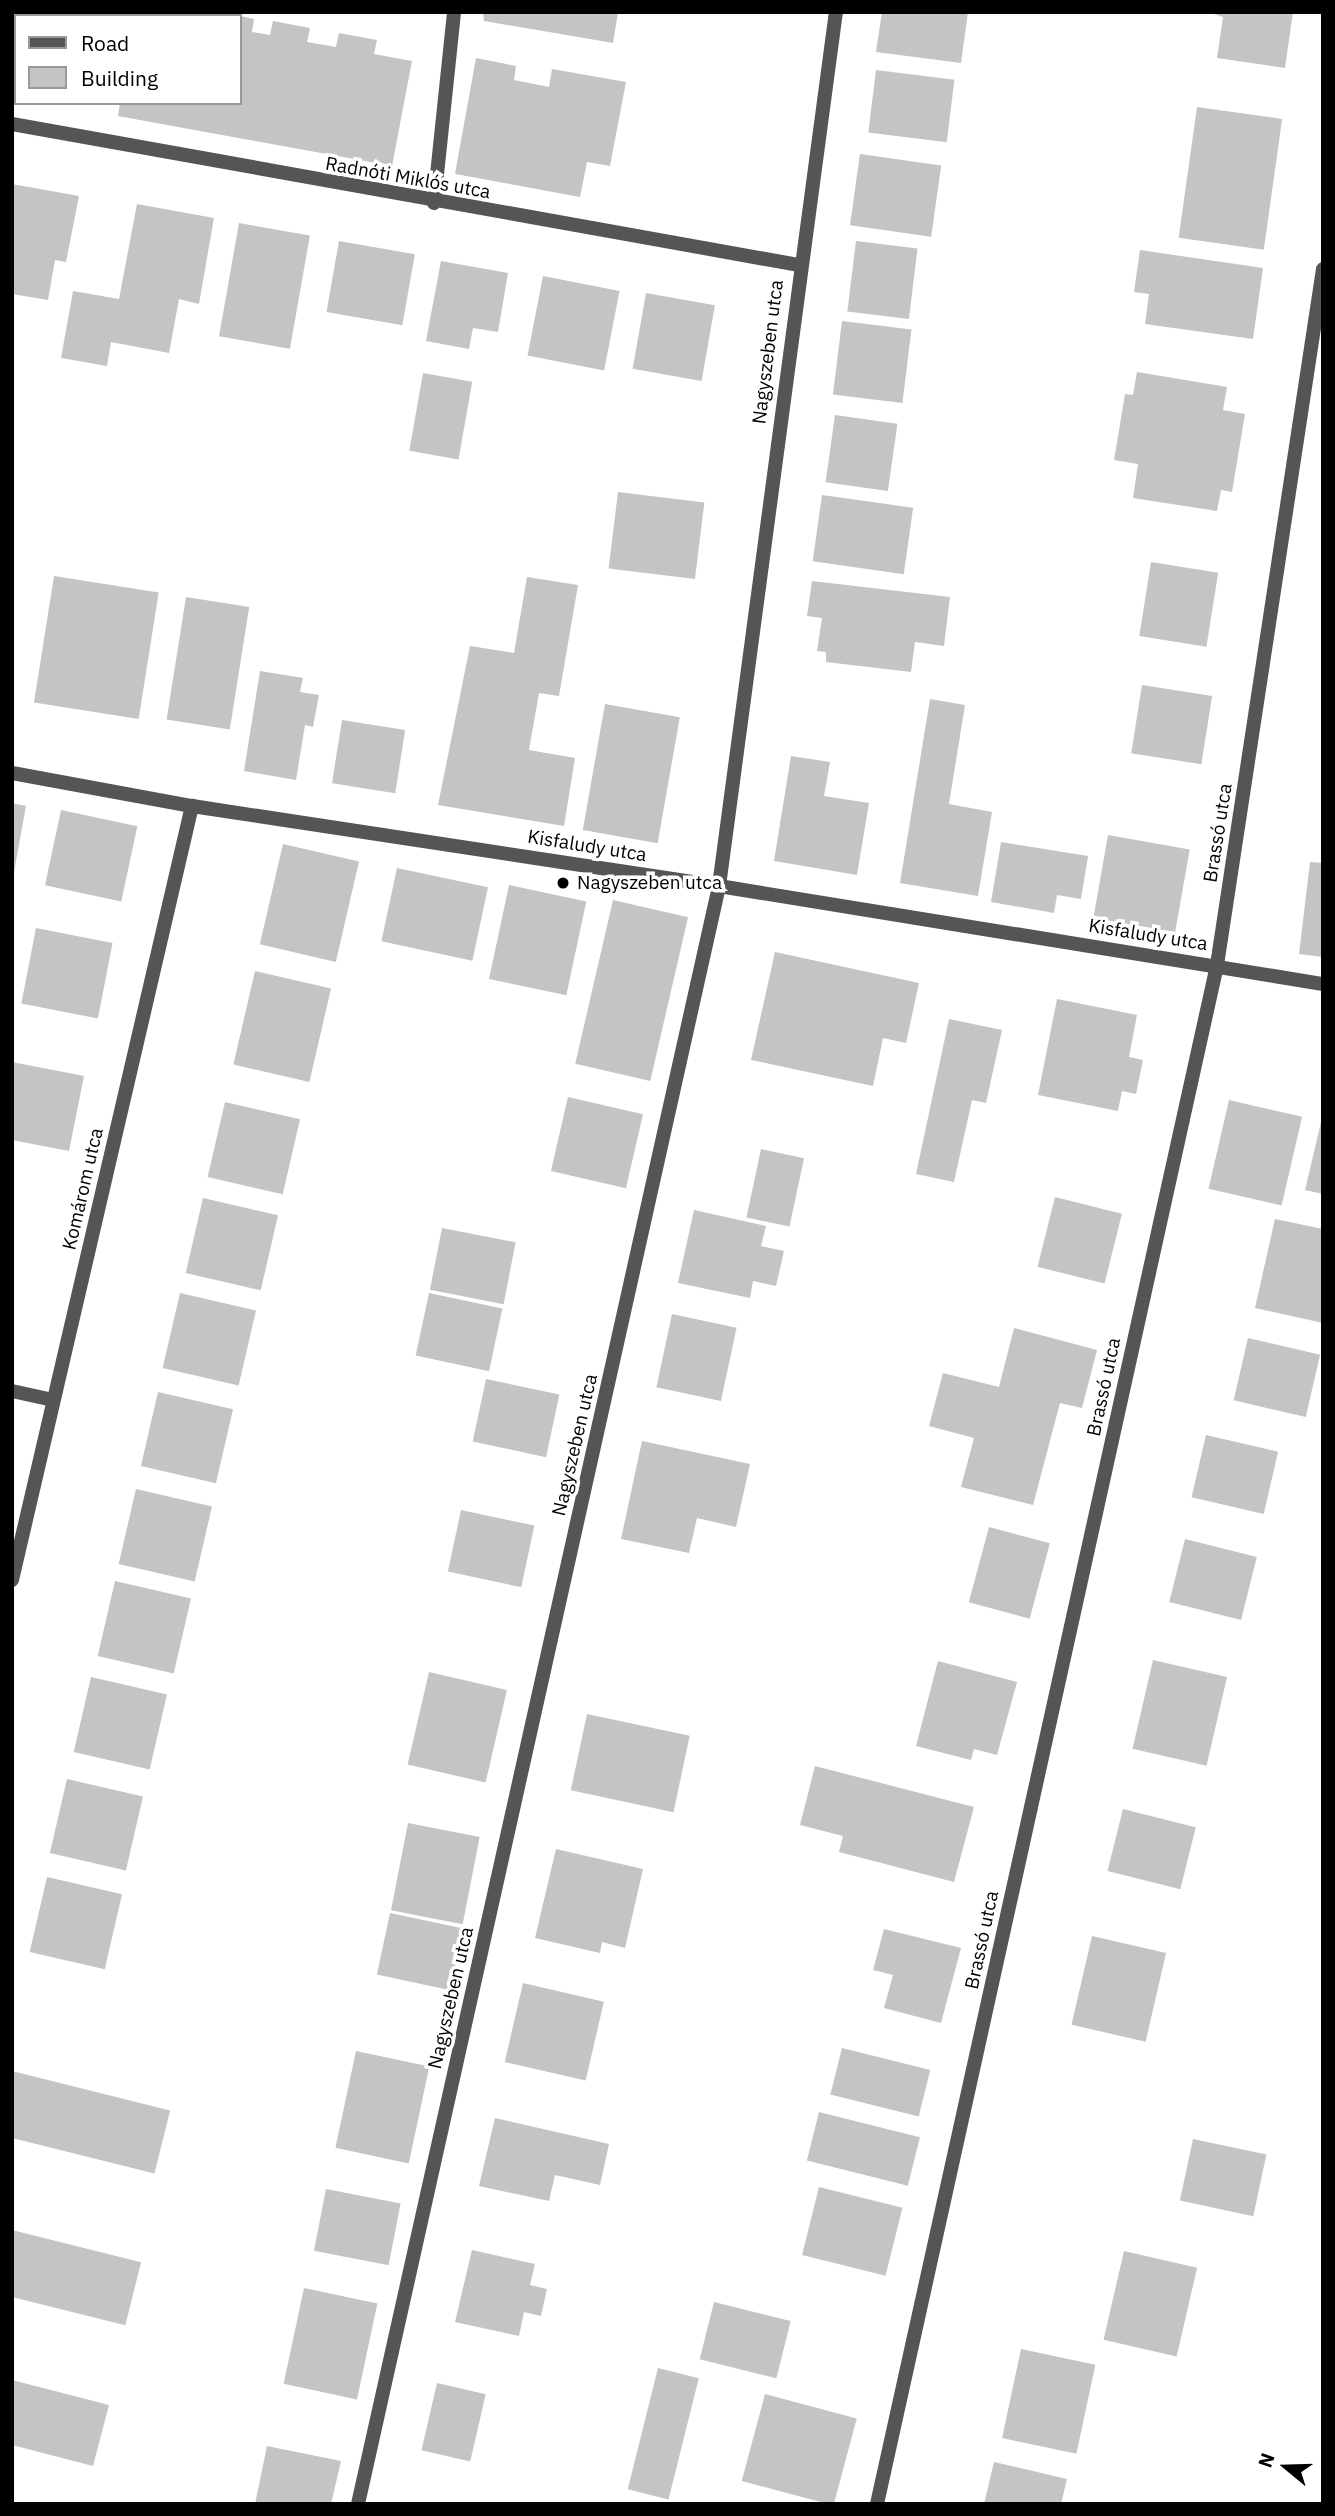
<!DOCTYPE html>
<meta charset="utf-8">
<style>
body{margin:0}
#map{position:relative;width:1335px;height:2516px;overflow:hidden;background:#fff;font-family:"IBM Plex Sans",sans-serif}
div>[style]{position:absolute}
.building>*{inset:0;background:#c4c4c4;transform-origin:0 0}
.street>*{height:14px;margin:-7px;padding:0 7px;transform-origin:7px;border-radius:7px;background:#555}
.dots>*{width:19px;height:19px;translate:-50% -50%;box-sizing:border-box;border:4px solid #fff;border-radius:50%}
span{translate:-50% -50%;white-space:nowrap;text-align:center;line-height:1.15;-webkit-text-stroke:7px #fff;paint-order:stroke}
.street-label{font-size:19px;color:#000}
.poi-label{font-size:19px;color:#000}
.left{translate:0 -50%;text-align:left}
.frame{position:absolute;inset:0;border:14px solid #000;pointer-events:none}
.legend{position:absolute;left:14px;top:14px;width:228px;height:91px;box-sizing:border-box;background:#fff;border:2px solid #999;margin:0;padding:9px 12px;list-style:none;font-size:21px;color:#000}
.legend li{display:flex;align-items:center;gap:14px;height:35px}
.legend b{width:35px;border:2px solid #999}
.north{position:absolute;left:1251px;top:2432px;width:70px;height:70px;-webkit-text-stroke:5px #fff;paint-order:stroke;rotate:289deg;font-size:19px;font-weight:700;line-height:28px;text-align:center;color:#000}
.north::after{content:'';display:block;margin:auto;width:24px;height:32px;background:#000;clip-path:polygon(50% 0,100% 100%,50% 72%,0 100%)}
</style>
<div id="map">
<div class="building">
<i style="clip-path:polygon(137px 12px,182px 12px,136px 16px)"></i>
<i style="clip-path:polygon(483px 12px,618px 12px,613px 43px,484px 21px)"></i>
<i style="clip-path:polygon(882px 12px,968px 12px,961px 63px,876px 52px)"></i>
<i style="clip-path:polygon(1208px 12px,1293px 12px,1285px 68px,1217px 58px,1223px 17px)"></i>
<i style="clip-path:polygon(240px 16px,254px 19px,252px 32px,270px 35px,273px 21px,310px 28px,307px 42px,336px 47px,339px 33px,377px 40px,374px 54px,412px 61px,392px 166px,118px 116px,120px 103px,240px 103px)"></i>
<i style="clip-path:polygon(476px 58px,516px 66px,514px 80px,549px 87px,552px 69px,626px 82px,610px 166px,587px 162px,580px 197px,455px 174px)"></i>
<i style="left:876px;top:70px;width:79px;height:63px;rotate:7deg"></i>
<i style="left:1197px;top:107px;width:86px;height:132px;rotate:8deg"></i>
<i style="left:860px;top:154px;width:82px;height:72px;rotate:8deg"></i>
<i style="clip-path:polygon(12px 184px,79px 196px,66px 262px,55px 260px,48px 300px,12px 294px)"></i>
<i style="clip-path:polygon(137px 204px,214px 218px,199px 304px,179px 299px,169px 353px,111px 342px,107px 366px,61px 358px,73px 291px,119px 299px)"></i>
<i style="left:239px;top:223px;width:72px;height:115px;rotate:10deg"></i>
<i style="left:339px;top:241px;width:77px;height:72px;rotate:10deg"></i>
<i style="left:856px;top:241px;width:62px;height:71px;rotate:7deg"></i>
<i style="clip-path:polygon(1140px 250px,1263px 268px,1253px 339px,1145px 324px,1149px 294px,1134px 292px)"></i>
<i style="clip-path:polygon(441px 261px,508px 273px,498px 332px,473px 328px,469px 349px,426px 341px)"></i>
<i style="left:543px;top:276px;width:78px;height:81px;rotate:11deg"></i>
<i style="left:646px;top:293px;width:70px;height:77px;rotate:10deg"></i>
<i style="left:842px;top:321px;width:70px;height:74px;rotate:7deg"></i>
<i style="clip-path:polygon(1137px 372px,1227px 387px,1223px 410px,1245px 414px,1232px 492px,1221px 490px,1217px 511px,1133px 498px,1138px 464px,1114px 460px,1125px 394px,1133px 395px)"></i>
<i style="left:423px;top:373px;width:50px;height:79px;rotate:10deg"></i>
<i style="left:835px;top:415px;width:63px;height:68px;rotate:8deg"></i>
<i style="left:618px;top:492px;width:87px;height:77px;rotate:7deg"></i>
<i style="left:822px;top:495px;width:92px;height:67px;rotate:8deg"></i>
<i style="left:1151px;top:562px;width:68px;height:75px;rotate:9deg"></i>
<i style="left:54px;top:576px;width:106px;height:128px;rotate:9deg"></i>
<i style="clip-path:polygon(527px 577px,578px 585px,559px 696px,539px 693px,529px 750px,575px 758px,564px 826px,438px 805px,470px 646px,514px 653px)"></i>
<i style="clip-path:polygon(812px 581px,950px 597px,944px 646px,915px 642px,911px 672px,826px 662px,826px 652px,817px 651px,822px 618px,807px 616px)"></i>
<i style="left:186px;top:597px;width:64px;height:124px;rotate:9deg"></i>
<i style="clip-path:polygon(260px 671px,303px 678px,300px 692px,319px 695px,313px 727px,305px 725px,296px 780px,244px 771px)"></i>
<i style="left:1142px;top:685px;width:71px;height:69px;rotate:9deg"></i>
<i style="clip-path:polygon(930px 699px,965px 705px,949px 804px,992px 812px,978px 896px,900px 883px)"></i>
<i style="left:605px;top:704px;width:76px;height:128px;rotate:10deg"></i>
<i style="left:342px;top:720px;width:64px;height:64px;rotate:9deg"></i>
<i style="clip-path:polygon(791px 756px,830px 762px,824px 796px,869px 803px,857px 875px,774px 861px)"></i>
<i style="clip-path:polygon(12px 803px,26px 806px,14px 872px,12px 871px)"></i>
<i style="left:61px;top:810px;width:78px;height:77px;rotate:12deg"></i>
<i style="left:1108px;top:835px;width:83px;height:84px;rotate:10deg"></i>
<i style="clip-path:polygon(1001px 842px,1088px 856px,1081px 899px,1057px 895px,1054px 913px,991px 902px)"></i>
<i style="left:283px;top:844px;width:78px;height:103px;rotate:13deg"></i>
<i style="clip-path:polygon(1310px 862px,1323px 863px,1323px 957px,1299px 954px)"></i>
<i style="left:397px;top:868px;width:93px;height:75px;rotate:12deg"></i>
<i style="left:509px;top:885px;width:79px;height:96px;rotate:12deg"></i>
<i style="left:613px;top:900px;width:77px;height:168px;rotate:13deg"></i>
<i style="left:36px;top:928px;width:78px;height:77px;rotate:11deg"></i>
<i style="clip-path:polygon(775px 952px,919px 983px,906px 1043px,883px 1038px,873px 1086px,751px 1060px)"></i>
<i style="left:255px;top:971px;width:78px;height:96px;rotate:13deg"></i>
<i style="clip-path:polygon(1057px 999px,1137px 1015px,1129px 1057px,1143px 1060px,1136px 1094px,1122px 1091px,1118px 1111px,1038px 1095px)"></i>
<i style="clip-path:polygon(949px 1019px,1002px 1030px,986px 1103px,972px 1100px,954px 1182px,916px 1174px)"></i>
<i style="clip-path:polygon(12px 1062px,84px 1076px,69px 1151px,12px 1140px)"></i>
<i style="left:568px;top:1097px;width:77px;height:76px;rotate:13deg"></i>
<i style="left:1229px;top:1100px;width:75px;height:91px;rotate:13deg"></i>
<i style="left:225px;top:1102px;width:77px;height:77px;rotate:13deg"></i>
<i style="clip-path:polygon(1322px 1118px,1323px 1118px,1323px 1194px,1305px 1190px)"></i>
<i style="left:761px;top:1149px;width:44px;height:70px;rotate:12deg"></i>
<i style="left:1055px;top:1197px;width:69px;height:72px;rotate:14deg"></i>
<i style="left:203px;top:1198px;width:77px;height:77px;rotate:13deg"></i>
<i style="clip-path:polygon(694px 1210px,766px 1226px,761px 1246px,784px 1251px,776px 1286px,753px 1281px,750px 1298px,678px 1283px)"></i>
<i style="clip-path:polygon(1275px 1219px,1323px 1229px,1323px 1323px,1255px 1308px)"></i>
<i style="left:442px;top:1228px;width:75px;height:63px;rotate:11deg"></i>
<i style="left:180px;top:1293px;width:78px;height:77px;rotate:13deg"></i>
<i style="left:429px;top:1293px;width:75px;height:64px;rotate:12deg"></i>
<i style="left:672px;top:1314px;width:66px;height:75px;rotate:12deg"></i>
<i style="clip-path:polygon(1014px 1328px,1097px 1350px,1082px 1408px,1060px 1403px,1033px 1505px,961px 1487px,974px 1438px,929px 1426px,943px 1373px,999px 1387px)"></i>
<i style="left:1248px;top:1338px;width:74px;height:64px;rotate:13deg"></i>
<i style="left:486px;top:1379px;width:75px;height:64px;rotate:12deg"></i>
<i style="left:158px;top:1392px;width:77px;height:76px;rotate:13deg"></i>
<i style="left:1206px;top:1435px;width:74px;height:64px;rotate:13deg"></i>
<i style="clip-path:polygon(642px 1441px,750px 1464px,736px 1527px,697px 1518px,689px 1553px,621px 1539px)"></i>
<i style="left:136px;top:1489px;width:78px;height:77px;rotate:13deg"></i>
<i style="left:461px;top:1510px;width:75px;height:63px;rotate:12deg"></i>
<i style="left:989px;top:1527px;width:63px;height:78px;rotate:15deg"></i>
<i style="left:1185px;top:1539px;width:74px;height:65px;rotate:14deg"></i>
<i style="left:115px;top:1581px;width:78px;height:77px;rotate:13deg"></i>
<i style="left:1153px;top:1660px;width:76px;height:91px;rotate:13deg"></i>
<i style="clip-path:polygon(938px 1661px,1017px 1682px,997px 1755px,974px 1749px,971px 1760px,916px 1746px)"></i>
<i style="left:429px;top:1672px;width:80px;height:95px;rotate:13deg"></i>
<i style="left:91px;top:1677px;width:78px;height:77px;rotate:13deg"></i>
<i style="left:587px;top:1714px;width:105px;height:78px;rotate:12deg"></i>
<i style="clip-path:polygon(815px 1766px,974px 1807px,954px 1882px,839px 1852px,843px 1836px,800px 1825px)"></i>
<i style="left:67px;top:1779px;width:78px;height:76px;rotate:13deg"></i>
<i style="left:1123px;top:1809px;width:75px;height:64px;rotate:14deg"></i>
<i style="left:408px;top:1823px;width:73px;height:89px;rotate:11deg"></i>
<i style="clip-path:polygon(556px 1849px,643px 1869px,625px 1948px,602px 1942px,600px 1953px,535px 1938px)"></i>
<i style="left:47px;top:1877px;width:77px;height:77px;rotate:13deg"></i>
<i style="left:390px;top:1913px;width:75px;height:63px;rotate:12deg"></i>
<i style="clip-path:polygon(884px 1929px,961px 1948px,941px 2023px,884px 2008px,893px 1975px,873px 1970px)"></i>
<i style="left:1092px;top:1936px;width:76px;height:91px;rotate:13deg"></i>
<i style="left:523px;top:1983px;width:83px;height:81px;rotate:13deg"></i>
<i style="left:842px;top:2048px;width:91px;height:48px;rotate:14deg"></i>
<i style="left:356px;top:2051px;width:75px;height:99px;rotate:12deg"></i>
<i style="left:12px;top:2071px;width:163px;height:65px;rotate:14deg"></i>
<i style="left:819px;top:2112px;width:104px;height:50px;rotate:14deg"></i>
<i style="clip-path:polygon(495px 2118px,609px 2144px,600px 2185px,555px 2175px,549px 2201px,479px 2186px)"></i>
<i style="left:1193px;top:2139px;width:75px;height:63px;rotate:12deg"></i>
<i style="left:819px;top:2187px;width:86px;height:70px;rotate:14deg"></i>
<i style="left:326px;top:2189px;width:76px;height:63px;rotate:11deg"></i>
<i style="left:12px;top:2230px;width:133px;height:65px;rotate:14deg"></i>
<i style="clip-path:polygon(472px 2250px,535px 2264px,530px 2285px,547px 2289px,541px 2316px,524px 2312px,519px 2336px,455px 2322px)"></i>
<i style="left:1124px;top:2251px;width:75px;height:91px;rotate:13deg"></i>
<i style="left:304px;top:2288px;width:75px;height:98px;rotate:12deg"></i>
<i style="left:714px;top:2302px;width:79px;height:59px;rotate:14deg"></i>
<i style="left:1021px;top:2349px;width:76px;height:91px;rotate:12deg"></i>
<i style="left:658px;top:2368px;width:42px;height:125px;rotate:14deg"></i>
<i style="clip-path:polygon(12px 2380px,109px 2405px,93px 2466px,12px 2445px)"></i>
<i style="left:437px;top:2383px;width:50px;height:69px;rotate:13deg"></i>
<i style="left:765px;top:2394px;width:95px;height:90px;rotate:15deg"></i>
<i style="clip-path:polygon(267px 2446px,341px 2461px,331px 2504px,255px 2504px)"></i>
<i style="clip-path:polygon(994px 2462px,1067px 2479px,1061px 2504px,984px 2504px)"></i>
</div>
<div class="street">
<i style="left:12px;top:124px;width:800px;rotate:10.16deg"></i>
<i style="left:434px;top:203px;width:192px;rotate:-84deg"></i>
<i style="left:12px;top:773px;width:183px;rotate:10.4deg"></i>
<i style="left:192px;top:806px;width:533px;rotate:8.63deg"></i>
<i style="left:719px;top:886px;width:612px;rotate:9.22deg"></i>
<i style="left:12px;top:1391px;width:42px;rotate:12.4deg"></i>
<i style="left:12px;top:1580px;width:795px;rotate:-76.91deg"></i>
<i style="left:358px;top:2504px;width:1658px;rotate:-77.42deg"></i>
<i style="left:719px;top:886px;width:882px;rotate:-82.38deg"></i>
<i style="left:877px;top:2504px;width:1576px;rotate:-77.54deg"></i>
<i style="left:1217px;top:965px;width:704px;rotate:-81.34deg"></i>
</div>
<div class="dots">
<i style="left:563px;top:883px;background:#000"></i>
</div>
<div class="street-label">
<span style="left:408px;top:178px;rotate:10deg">Radnóti Miklós utca</span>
<span style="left:768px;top:352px;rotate:-83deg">Nagyszeben utca</span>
<span style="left:1218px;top:833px;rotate:-81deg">Brassó utca</span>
<span style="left:587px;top:846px;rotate:9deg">Kisfaludy utca</span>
<span style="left:1148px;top:935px;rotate:9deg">Kisfaludy utca</span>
<span style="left:83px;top:1189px;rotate:-77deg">Komárom utca</span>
<span style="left:1104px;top:1387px;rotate:-78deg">Brassó utca</span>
<span style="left:575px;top:1445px;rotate:-77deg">Nagyszeben utca</span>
<span style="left:982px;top:1940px;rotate:-78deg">Brassó utca</span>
<span style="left:451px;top:1998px;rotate:-77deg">Nagyszeben utca</span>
</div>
<div class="poi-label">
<span class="left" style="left:577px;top:883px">Nagyszeben utca</span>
</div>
<div class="frame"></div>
<ul class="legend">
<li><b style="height:9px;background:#555"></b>Road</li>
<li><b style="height:19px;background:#c4c4c4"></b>Building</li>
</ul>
<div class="north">N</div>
</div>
